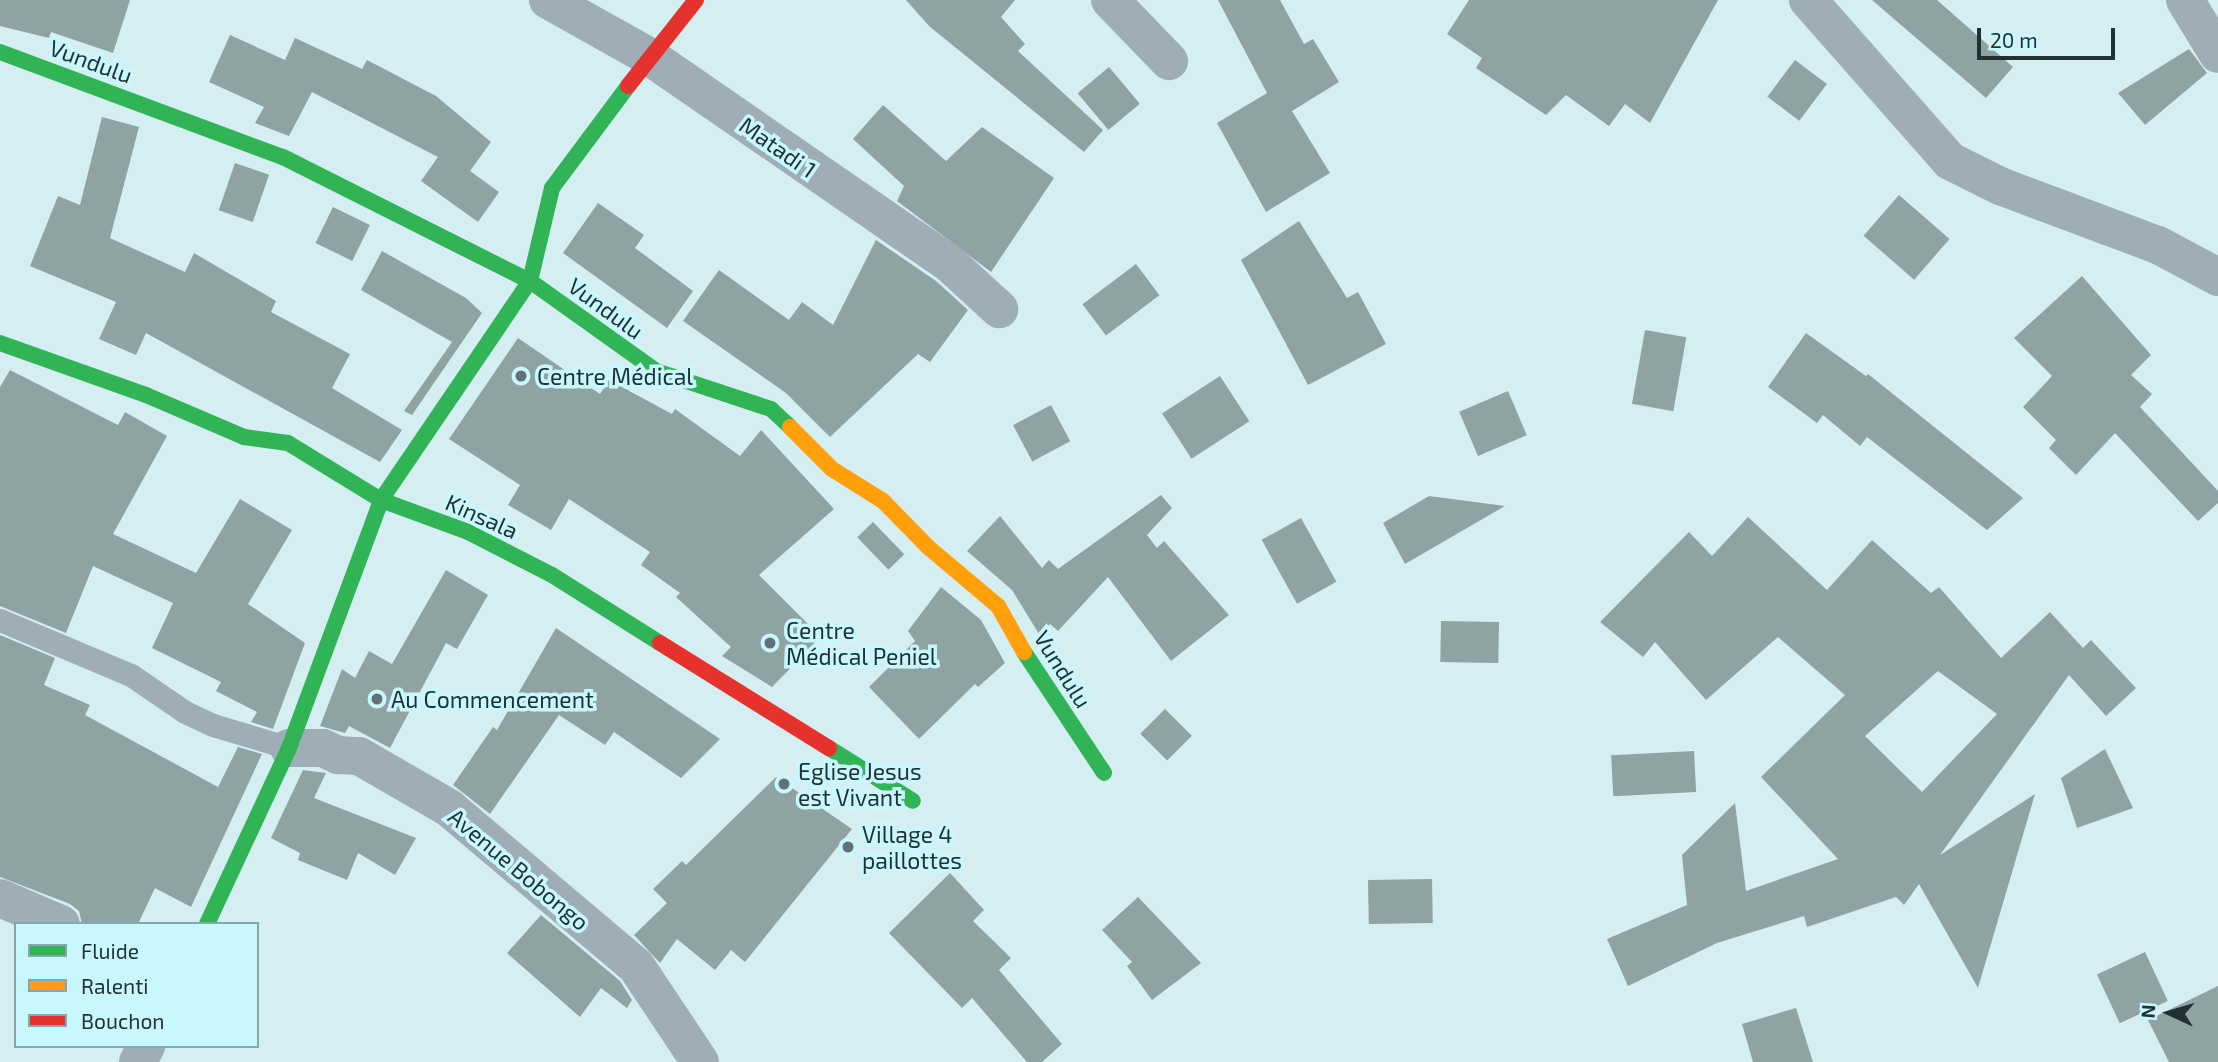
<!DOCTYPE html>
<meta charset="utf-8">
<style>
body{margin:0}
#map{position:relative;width:2218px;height:1062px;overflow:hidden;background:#d5eef2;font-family:"Exo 2",sans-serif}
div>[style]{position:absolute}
.building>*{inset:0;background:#90a3a3;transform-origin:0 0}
.lane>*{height:23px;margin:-11.5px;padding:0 11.5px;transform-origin:11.5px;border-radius:11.5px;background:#9eadb6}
.street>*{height:38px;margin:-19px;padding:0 19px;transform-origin:19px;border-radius:19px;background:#9eadb6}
.fast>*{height:16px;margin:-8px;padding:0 8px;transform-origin:8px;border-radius:8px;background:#30b455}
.slow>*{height:16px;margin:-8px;padding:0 8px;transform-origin:8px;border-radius:8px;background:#ff9f0a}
.jam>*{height:16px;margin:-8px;padding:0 8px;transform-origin:8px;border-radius:8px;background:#e5322d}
.dots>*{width:19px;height:19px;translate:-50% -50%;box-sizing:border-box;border:4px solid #c9f7fe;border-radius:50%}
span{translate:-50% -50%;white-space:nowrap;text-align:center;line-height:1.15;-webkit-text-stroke:7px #c9f7fe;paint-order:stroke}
.street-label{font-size:23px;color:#1f3133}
.poi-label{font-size:23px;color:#1f3133}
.left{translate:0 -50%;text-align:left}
.legend{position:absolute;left:14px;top:922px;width:245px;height:126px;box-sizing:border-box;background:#c9f7fe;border:2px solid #85a8ad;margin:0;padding:9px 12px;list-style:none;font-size:21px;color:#1f3133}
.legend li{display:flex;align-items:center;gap:14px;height:35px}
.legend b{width:35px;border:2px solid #85a8ad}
.north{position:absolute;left:2134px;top:978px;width:70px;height:70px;-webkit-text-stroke:5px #c9f7fe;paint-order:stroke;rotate:274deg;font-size:19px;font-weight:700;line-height:28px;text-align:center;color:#1f3133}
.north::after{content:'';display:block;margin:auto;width:24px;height:32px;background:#1f3133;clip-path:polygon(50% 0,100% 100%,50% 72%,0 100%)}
.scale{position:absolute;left:1977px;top:28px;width:138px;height:32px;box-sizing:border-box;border:4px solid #1f3133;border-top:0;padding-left:9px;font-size:21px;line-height:24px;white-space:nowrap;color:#1f3133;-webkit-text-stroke:5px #c9f7fe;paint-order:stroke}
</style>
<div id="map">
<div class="building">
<i style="clip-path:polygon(0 0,130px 0,113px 53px,51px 32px,49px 38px,0 26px)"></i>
<i style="clip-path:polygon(906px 0,1015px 0,1001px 17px,1025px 44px,1018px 51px,1103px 130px,1084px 152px,929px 26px)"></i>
<i style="clip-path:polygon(1218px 0,1280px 0,1304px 44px,1313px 39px,1339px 82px,1292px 111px,1330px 173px,1266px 212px,1217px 123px,1267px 93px)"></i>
<i style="clip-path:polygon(1469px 0,1718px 0,1650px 123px,1625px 104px,1609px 126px,1566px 95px,1546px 115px,1476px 68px,1482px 58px,1447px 34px)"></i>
<i style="clip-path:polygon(1872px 0,1937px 0,2013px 67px,1986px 98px)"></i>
<i style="clip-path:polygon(230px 35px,285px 60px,295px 38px,362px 69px,367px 60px,436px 96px,491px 142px,470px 171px,499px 192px,478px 222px,421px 181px,438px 157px,312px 92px,289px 136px,255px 123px,264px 107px,209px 82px)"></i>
<i style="clip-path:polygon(2189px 49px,2207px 73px,2145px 125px,2118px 93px)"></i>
<i style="left:1795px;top:60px;width:40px;height:46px;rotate:37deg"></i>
<i style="left:1109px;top:67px;width:48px;height:41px;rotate:50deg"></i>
<i style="clip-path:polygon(883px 105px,946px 161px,982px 127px,1054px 178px,991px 272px,897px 201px,904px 186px,853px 139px)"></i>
<i style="clip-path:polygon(102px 117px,139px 127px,110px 238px,185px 272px,194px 253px,276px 301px,271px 312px,350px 354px,332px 388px,402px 430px,380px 462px,146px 333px,136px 355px,99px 339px,116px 302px,30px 266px,58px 196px,80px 205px)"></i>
<i style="left:235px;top:163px;width:36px;height:50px;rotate:19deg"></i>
<i style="left:1899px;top:195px;width:67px;height:54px;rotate:41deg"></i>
<i style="clip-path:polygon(598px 203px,644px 235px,635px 248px,693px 291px,667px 328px,563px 253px)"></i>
<i style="left:333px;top:207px;width:41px;height:40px;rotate:26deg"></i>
<i style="clip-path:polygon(1299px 221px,1347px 298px,1358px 292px,1386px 344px,1308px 385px,1241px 260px)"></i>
<i style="clip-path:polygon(876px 240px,936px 281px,968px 310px,930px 362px,918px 354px,830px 437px,786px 393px,683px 321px,719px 270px,789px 320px,802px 302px,833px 325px)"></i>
<i style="clip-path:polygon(382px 251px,466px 298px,482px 313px,412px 415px,404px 411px,452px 342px,361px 290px)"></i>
<i style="left:1136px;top:264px;width:39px;height:67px;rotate:53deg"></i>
<i style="clip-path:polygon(2082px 276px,2151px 355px,2131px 375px,2152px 394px,2140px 407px,2218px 491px,2218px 503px,2198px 521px,2115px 433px,2076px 475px,2049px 448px,2056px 440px,2023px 407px,2052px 376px,2014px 338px)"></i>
<i style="left:1645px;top:330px;width:42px;height:75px;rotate:10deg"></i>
<i style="clip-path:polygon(1806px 333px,1866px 376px,1868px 374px,2023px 498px,1987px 530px,1867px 437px,1860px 446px,1823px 415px,1817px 423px,1768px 387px)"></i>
<i style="clip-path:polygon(518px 338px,600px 394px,609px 380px,672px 414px,675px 409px,740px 456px,761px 430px,834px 509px,759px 575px,821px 637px,772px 687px,722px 656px,731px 647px,676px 597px,680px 593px,641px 565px,650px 552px,569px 499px,551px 530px,508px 505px,520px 485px,449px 439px)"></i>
<i style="clip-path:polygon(10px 370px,118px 425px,125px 412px,167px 436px,113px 534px,196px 573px,240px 499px,292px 530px,248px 604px,305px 643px,273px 729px,251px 722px,257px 712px,216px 691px,221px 682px,152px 648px,173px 603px,93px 566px,66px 633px,0 606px,0 387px)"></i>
<i style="left:1220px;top:376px;width:54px;height:69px;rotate:57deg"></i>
<i style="left:1508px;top:391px;width:48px;height:53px;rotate:67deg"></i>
<i style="left:1051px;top:405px;width:41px;height:43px;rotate:62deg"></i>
<i style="clip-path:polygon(1161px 495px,1172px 508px,1147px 535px,1157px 548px,1164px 541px,1229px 615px,1171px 661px,1108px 577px,1058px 631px,1050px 624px,1039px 634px,1012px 590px,967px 551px,1000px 516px,1042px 568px,1049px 560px,1058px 569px)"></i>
<i style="clip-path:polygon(1429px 496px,1505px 506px,1405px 564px,1383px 523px)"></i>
<i style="clip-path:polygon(evenodd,1748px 517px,1827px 590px,1872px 540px,1931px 593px,1939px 587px,2001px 658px,2050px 612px,2083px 648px,2091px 640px,2136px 688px,2106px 716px,2069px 675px,1940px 855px,2035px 794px,1978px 988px,1919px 884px,1904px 905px,1896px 897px,1807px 927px,1804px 916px,1717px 943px,1628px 986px,1607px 939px,1687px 905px,1682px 855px,1735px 803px,1746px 891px,1838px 859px,1761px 777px,1845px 695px,1778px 637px,1706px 700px,1655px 642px,1643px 657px,1600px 622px,1689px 532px,1712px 556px,1748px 517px,1938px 671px,1997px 714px,1922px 792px,1865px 736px,1938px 671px)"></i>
<i style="left:1301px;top:518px;width:73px;height:45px;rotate:61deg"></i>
<i style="left:873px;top:522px;width:45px;height:22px;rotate:46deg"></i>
<i style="clip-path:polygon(446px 570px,488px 595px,457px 649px,446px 643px,390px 748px,349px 726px,345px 733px,320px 726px,342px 669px,355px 678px,369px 651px,392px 664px)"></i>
<i style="clip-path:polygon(941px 587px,981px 620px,1005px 663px,978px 687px,975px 684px,919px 739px,869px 687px,915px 641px,908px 631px)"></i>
<i style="left:1499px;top:622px;width:41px;height:58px;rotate:91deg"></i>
<i style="clip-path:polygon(556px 628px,720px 739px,681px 778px,614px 732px,605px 745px,559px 715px,490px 814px,453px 785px,493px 727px,497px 730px)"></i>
<i style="clip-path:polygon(0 635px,55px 658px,44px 685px,90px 705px,85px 715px,218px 787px,238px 747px,262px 754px,191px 907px,155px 888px,138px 924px,82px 924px,79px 911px,70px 904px,0 877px)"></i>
<i style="left:1165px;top:709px;width:38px;height:35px;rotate:45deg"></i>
<i style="clip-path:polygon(2105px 749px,2133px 808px,2077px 828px,2061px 778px)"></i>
<i style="left:1694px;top:751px;width:41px;height:83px;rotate:87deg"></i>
<i style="clip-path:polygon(303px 770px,326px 773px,314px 798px,416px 838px,395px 875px,358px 853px,347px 880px,298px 860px,300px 853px,271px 838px)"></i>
<i style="clip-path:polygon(776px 777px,852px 829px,745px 962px,731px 950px,715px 970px,677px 939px,660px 963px,634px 935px,667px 903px,653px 889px,682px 861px,686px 865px)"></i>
<i style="clip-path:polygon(950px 873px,984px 910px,973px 921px,1011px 958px,999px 970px,1062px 1044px,1042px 1062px,1027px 1062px,972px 998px,962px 1008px,889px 933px)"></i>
<i style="left:1432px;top:879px;width:44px;height:64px;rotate:89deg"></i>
<i style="clip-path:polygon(1138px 897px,1201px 963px,1152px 1000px,1127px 966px,1132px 962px,1102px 930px)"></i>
<i style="clip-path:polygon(541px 915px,620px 981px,632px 1000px,627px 1008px,601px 988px,580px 1017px,507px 953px)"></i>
<i style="left:2145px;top:952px;width:54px;height:53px;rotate:65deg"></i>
<i style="clip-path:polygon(2218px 986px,2218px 1062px,2169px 1062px,2148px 1020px)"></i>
<i style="clip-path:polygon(1796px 1008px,1813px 1062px,1753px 1062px,1742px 1024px)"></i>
</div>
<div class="lane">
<i style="left:0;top:620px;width:142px;rotate:22.8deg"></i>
<i style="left:131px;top:675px;width:65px;rotate:34.4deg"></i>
<i style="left:185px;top:712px;width:31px;rotate:25deg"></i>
<i style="left:213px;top:725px;width:79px;rotate:16.8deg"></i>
</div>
<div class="street">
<i style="left:548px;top:0;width:117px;rotate:29.2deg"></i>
<i style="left:650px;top:57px;width:364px;rotate:34.6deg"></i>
<i style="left:950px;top:264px;width:67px;rotate:42.6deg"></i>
<i style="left:1110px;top:0;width:85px;rotate:46deg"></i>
<i style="left:1808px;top:0;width:215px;rotate:48.6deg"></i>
<i style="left:1950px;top:161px;width:56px;rotate:26.6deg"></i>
<i style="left:2000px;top:186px;width:169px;rotate:20.5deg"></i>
<i style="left:2158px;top:245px;width:68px;rotate:28.1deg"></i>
<i style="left:2185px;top:0;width:63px;rotate:58.6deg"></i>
<i style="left:289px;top:748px;width:34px"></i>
<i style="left:323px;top:748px;width:17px;rotate:25deg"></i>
<i style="left:338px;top:755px;width:21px;rotate:3deg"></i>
<i style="left:359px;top:756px;width:104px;rotate:30deg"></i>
<i style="left:449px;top:808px;width:245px;rotate:40.2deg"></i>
<i style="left:636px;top:966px;width:115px;rotate:56.3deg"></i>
<i style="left:0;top:898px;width:66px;rotate:23.1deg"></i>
<i style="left:138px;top:1062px;width:18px;rotate:-63deg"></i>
</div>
<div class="fast">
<i style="left:0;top:52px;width:302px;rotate:20.4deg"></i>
<i style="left:283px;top:157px;width:276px;rotate:26.7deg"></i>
<i style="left:530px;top:281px;width:155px;rotate:35.5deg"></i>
<i style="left:656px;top:371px;width:121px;rotate:18.3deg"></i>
<i style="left:771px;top:409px;width:26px;rotate:43deg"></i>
<i style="left:0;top:343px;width:155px;rotate:19.6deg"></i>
<i style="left:146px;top:395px;width:107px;rotate:23.2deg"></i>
<i style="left:244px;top:437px;width:44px;rotate:7.8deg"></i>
<i style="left:288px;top:443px;width:109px;rotate:31.5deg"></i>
<i style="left:381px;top:500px;width:93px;rotate:20.2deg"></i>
<i style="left:468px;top:532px;width:94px;rotate:27.1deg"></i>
<i style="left:552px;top:575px;width:128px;rotate:32.2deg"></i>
<i style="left:1024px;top:652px;width:145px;rotate:56.5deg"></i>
<i style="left:829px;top:748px;width:99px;rotate:32.2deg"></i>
<i style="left:207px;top:924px;width:194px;rotate:-65deg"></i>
<i style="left:289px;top:748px;width:265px;rotate:-69.6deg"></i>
<i style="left:381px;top:500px;width:265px;rotate:-55.8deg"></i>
<i style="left:530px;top:281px;width:96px;rotate:-76.7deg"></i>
<i style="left:552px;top:188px;width:127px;rotate:-53.3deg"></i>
</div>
<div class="slow">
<i style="left:790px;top:427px;width:59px;rotate:45deg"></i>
<i style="left:832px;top:469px;width:60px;rotate:32.1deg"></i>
<i style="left:883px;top:501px;width:64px;rotate:45.6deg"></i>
<i style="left:928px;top:547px;width:92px;rotate:40.1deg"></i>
<i style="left:998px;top:606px;width:53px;rotate:60.5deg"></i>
</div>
<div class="jam">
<i style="left:628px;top:86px;width:110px;rotate:-51.7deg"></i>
<i style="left:660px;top:643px;width:199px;rotate:31.9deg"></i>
</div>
<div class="dots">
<i style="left:521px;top:376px;background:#5f7376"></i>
<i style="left:770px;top:643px;background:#5f7376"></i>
<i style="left:377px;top:699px;background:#5f7376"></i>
<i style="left:784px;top:784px;background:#5f7376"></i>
<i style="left:848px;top:847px;background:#5f7376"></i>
</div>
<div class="street-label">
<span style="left:91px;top:61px;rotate:20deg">Vundulu</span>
<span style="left:778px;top:147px;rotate:35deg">Matadi 1</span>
<span style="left:606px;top:308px;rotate:36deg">Vundulu</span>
<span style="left:482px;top:516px;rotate:24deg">Kinsala</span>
<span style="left:1063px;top:669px;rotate:58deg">Vundulu</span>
<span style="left:519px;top:869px;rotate:40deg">Avenue Bobongo</span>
</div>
<div class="poi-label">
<span class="left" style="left:537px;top:376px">Centre Médical</span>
<span class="left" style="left:786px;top:643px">Centre<br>Médical Peniel</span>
<span class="left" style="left:391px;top:699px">Au Commencement</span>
<span class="left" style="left:798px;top:784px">Eglise Jesus<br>est Vivant</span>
<span class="left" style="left:862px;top:847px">Village 4<br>paillottes</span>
</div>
<ul class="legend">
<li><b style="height:9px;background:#30b455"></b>Fluide</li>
<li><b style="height:9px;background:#ff9f0a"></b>Ralenti</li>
<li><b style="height:9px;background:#e5322d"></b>Bouchon</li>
</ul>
<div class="north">N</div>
<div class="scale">20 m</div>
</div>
